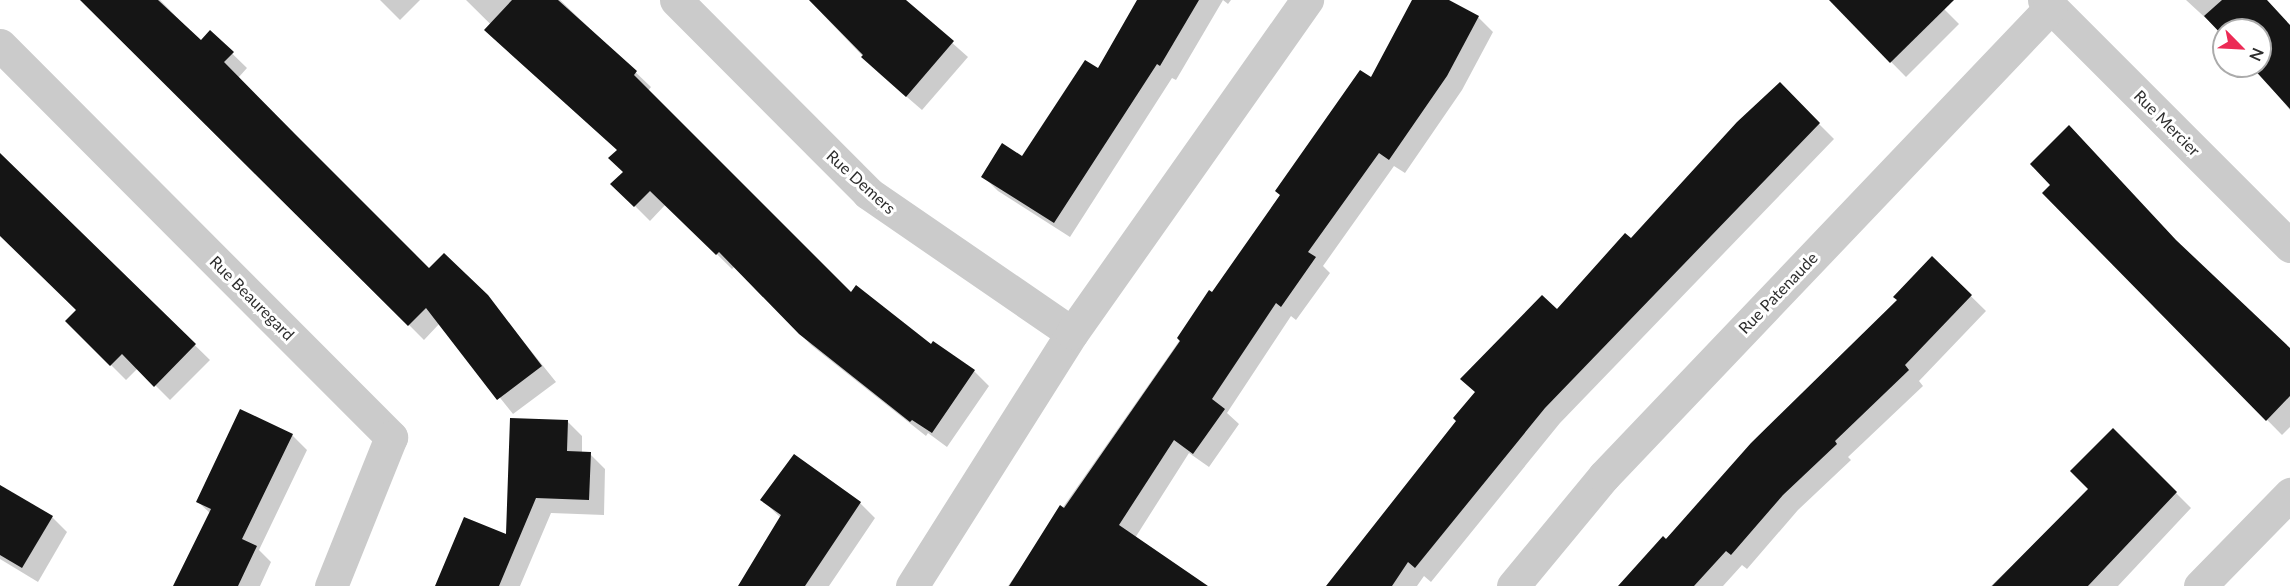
<!DOCTYPE html>
<style>
body{margin:0}
#map{position:relative;width:2290px;height:586px;overflow:hidden;background:#fff;font-family:Lato,sans-serif}
div>[style]{position:absolute}
.shadow>*{inset:0;background:#0003}
.building>*{inset:0;background:#151515}
.street>*{height:33px;margin:-16.5px;padding:0 16.5px;transform-origin:16.5px;border-radius:16.5px;background:#cbcbcb}
span{translate:-50% -50%;white-space:nowrap;text-align:center;line-height:1.15;-webkit-text-stroke:6px #fff;paint-order:stroke}
.street-label{font-size:16px;color:#2e2e2e}
.north{position:absolute;left:2212px;top:18px;width:60px;height:60px;box-sizing:border-box;background:#fff;border:2px solid #ababab;border-radius:50%;rotate:114deg;font-size:16px;font-weight:700;line-height:24px;text-align:center;color:#2e2e2e}
.north::after{content:'';display:block;margin:auto;width:21px;height:27px;background:#ec2a55;clip-path:polygon(50% 0,100% 100%,50% 72%,0 100%)}
</style>
<div id="map">
<div class="shadow">
<i style="clip-path:polygon(86px 0,160px 0,201px 42px,210px 32px,247px 68px,238px 78px,429px 270px,487px 296px,556px 382px,513px 414px,440px 323px,424px 340px)"></i>
<i style="clip-path:polygon(380px 0,420px 0,400px 20px)"></i>
<i style="clip-path:polygon(466px 0,560px 0,651px 87px,648px 91px,851px 294px,974px 371px,989px 386px,947px 447px,928px 433px,926px 436px,811px 345px,735px 266px,732px 269px,666px 204px,650px 221px,613px 184px,625px 172px,618px 150px)"></i>
<i style="clip-path:polygon(809px 0,904px 0,968px 57px,922px 110px,878px 72px)"></i>
<i style="clip-path:polygon(1139px 0,1231px 0,1228px 4px,1223px 0,1176px 80px,1172px 78px,1070px 237px,998px 191px,983px 176px,1023px 158px,1098px 70px)"></i>
<i style="clip-path:polygon(1413px 0,1446px 0,1478px 17px,1493px 32px,1462px 90px,1405px 173px,1394px 166px,1323px 266px,1330px 273px,1296px 320px,1291px 316px,1227px 413px,1239px 424px,1209px 467px,1189px 453px,1135px 538px,1202px 586px,1008px 586px,1212px 294px,1371px 79px)"></i>
<i style="clip-path:polygon(1853px 0,1935px 0,1959px 24px,1906px 77px,1841px 11px)"></i>
<i style="clip-path:polygon(2186px 0,2264px 0,2290px 26px,2290px 110px,2253px 66px,2260px 66px,2260px 30px,2224px 30px,2224px 35px)"></i>
<i style="clip-path:polygon(1780px 85px,1834px 139px,1560px 423px,1431px 582px,1424px 576px,1417px 586px,1328px 586px,1458px 421px,1557px 311px,1631px 241px)"></i>
<i style="clip-path:polygon(0 155px,210px 360px,170px 400px,138px 368px,126px 380px,67px 321px,78px 310px,0 232px)"></i>
<i style="clip-path:polygon(2044px 193px,2184px 250px,2290px 350px,2290px 427px,2282px 435px)"></i>
<i style="clip-path:polygon(1932px 258px,1986px 311px,1919px 381px,1923px 386px,1848px 457px,1851px 460px,1798px 510px,1747px 569px,1742px 565px,1723px 586px,1620px 586px,1899px 300px)"></i>
<i style="clip-path:polygon(567px 421px,582px 436px,582px 453px,590px 454px,605px 469px,604px 515px,551px 513px,520px 586px,437px 586px,507px 536px)"></i>
<i style="clip-path:polygon(2113px 430px,2191px 508px,2118px 586px,1991px 586px,2090px 489px)"></i>
<i style="clip-path:polygon(292px 435px,307px 450px,259px 550px,271px 562px,260px 586px,175px 586px,210px 513px,198px 502px)"></i>
<i style="clip-path:polygon(0 487px,52px 517px,67px 532px,38px 582px,0 559px)"></i>
<i style="clip-path:polygon(762px 500px,860px 503px,875px 518px,829px 586px,740px 586px,781px 518px)"></i>
</div>
<div class="building">
<i style="clip-path:polygon(80px 0,158px 0,201px 40px,210px 30px,234px 52px,224px 62px,295px 134px,429px 268px,444px 253px,488px 295px,542px 366px,497px 400px,426px 308px,408px 326px)"></i>
<i style="clip-path:polygon(512px 0,558px 0,637px 71px,634px 75px,851px 292px,856px 285px,931px 344px,933px 341px,975px 370px,932px 433px,912px 420px,910px 422px,799px 334px,719px 252px,716px 255px,650px 191px,634px 207px,610px 184px,623px 172px,608px 158px,617px 150px,484px 30px)"></i>
<i style="clip-path:polygon(809px 0,906px 0,954px 41px,906px 97px,861px 57px,863px 55px)"></i>
<i style="clip-path:polygon(1137px 0,1199px 0,1160px 66px,1157px 64px,1054px 223px,981px 177px,1002px 143px,1022px 156px,1085px 60px,1098px 68px)"></i>
<i style="clip-path:polygon(1412px 0,1449px 0,1479px 16px,1447px 76px,1389px 160px,1379px 153px,1308px 252px,1316px 257px,1281px 307px,1276px 303px,1212px 399px,1225px 409px,1193px 454px,1174px 440px,1119px 525px,1208px 586px,1009px 586px,1060px 505px,1064px 508px,1180px 341px,1177px 338px,1209px 290px,1212px 292px,1280px 195px,1275px 191px,1360px 70px,1371px 77px)"></i>
<i style="clip-path:polygon(1829px 0,1954px 0,1890px 63px)"></i>
<i style="clip-path:polygon(2222px 0,2267px 0,2290px 25px,2290px 109px,2251px 66px,2260px 66px,2260px 30px,2224px 30px,2224px 37px,2204px 16px)"></i>
<i style="clip-path:polygon(1780px 82px,1820px 123px,1545px 408px,1415px 568px,1408px 562px,1392px 586px,1326px 586px,1456px 421px,1453px 418px,1475px 392px,1460px 379px,1542px 295px,1557px 309px,1625px 233px,1631px 238px,1737px 122px)"></i>
<i style="clip-path:polygon(2069px 125px,2176px 240px,2290px 348px,2290px 396px,2266px 421px,2042px 193px,2050px 185px,2030px 164px)"></i>
<i style="clip-path:polygon(0 153px,196px 344px,154px 387px,122px 354px,110px 366px,65px 321px,76px 310px,0 236px)"></i>
<i style="clip-path:polygon(1932px 256px,1972px 295px,1905px 365px,1909px 370px,1835px 441px,1837px 444px,1783px 495px,1731px 555px,1726px 551px,1694px 586px,1618px 586px,1663px 536px,1666px 539px,1751px 443px,1897px 300px,1893px 297px)"></i>
<i style="clip-path:polygon(240px 409px,293px 434px,242px 539px,257px 546px,238px 586px,173px 586px,211px 509px,196px 502px)"></i>
<i style="clip-path:polygon(510px 418px,568px 420px,567px 451px,591px 452px,589px 500px,536px 498px,499px 586px,435px 586px,464px 517px,506px 534px)"></i>
<i style="clip-path:polygon(2113px 428px,2177px 492px,2088px 586px,1992px 586px,2088px 489px,2070px 471px)"></i>
<i style="clip-path:polygon(794px 454px,861px 502px,805px 586px,738px 586px,781px 515px,760px 500px)"></i>
<i style="clip-path:polygon(0 485px,53px 516px,22px 568px,0 555px)"></i>
</div>
<div class="street">
<i style="left:676px;top:0;width:272px;rotate:45.1deg"></i>
<i style="left:868px;top:193px;width:247px;rotate:34.5deg"></i>
<i style="left:2044px;top:0;width:348px;rotate:45deg"></i>
<i style="left:0;top:45px;width:554px;rotate:45.07deg"></i>
<i style="left:391px;top:437px;width:161px;rotate:111.9deg"></i>
<i style="left:912px;top:586px;width:299px;rotate:-57.7deg"></i>
<i style="left:1072px;top:333px;width:408px;rotate:-54.8deg"></i>
<i style="left:1513px;top:586px;width:143px;rotate:-50.4deg"></i>
<i style="left:1604px;top:476px;width:648px;rotate:-46.38deg"></i>
<i style="left:2200px;top:586px;width:129px;rotate:-45.6deg"></i>
</div>
<div class="street-label">
<span style="left:2167px;top:123px;rotate:45deg">Rue Mercier</span>
<span style="left:861px;top:182px;rotate:42deg">Rue Demers</span>
<span style="left:1778px;top:293px;rotate:-46deg">Rue Patenaude</span>
<span style="left:252px;top:298px;rotate:45deg">Rue Beauregard</span>
</div>
<div class="north">N</div>
</div>
